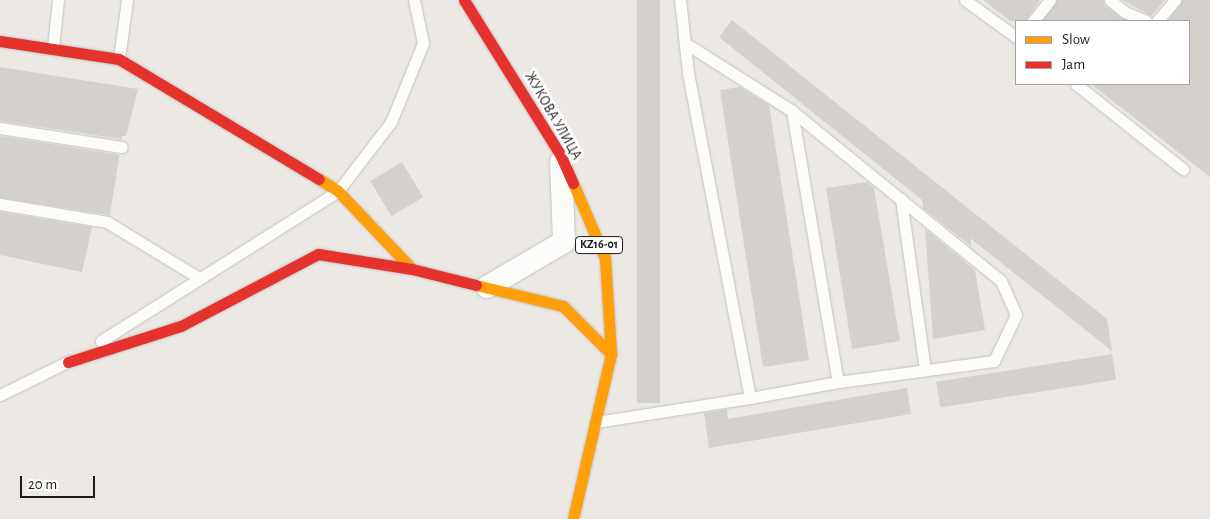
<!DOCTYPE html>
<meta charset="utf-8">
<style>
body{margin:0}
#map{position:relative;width:1210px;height:519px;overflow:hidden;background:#ece8e4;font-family:"Alegreya Sans",sans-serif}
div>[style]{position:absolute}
.building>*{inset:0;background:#d4d0cc;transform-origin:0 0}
.roads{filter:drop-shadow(0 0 1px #c4c2c0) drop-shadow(0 0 1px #c4c2c0)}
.lane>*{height:11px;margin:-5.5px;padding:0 5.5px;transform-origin:5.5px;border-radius:5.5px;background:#fcfcfb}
.street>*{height:22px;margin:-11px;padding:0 11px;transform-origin:11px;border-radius:11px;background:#fcfcfb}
.slow>*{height:11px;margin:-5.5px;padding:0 5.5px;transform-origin:5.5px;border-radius:5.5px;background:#ff9f0a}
.jam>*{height:11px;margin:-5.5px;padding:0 5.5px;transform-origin:5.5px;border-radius:5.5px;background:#e5322d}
span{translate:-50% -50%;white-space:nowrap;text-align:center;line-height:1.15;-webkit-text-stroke:5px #fff;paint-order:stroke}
.shield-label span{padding:1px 4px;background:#fff;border:1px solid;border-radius:4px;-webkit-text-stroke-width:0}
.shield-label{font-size:12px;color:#1c1c1c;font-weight:700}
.street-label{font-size:14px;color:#1c1c1c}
.legend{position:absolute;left:1015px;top:20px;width:175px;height:65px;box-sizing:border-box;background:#fff;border:1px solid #a4a4a4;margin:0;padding:6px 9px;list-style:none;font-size:15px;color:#1c1c1c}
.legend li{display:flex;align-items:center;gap:10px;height:25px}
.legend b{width:25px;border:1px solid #a4a4a4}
.scale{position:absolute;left:20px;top:476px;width:75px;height:22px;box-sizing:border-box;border:2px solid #1c1c1c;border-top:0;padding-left:6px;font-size:15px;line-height:18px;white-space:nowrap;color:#1c1c1c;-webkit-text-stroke:4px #fff;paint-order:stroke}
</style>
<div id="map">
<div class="building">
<i style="left:637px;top:0;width:23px;height:403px"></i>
<i style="clip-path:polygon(983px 0,1040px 0,1026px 21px,1010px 21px)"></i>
<i style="clip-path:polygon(1057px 0,1103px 0,1105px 6px,1128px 21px,1042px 21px)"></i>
<i style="clip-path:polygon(1122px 0,1165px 0,1151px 16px)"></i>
<i style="clip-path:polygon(1182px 0,1210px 0,1210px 177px,1091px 84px,1189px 84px,1189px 21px,1167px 21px)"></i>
<i style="clip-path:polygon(732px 20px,1107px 319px,1112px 351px,970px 238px,972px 247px,923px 208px,922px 200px,719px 37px)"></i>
<i style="clip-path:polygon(0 67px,138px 89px,126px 136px,122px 136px,122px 139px,0 121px)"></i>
<i style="clip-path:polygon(740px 87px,769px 105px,809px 360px,763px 367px,720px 90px)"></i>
<i style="left:0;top:136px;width:121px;height:61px;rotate:9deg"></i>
<i style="left:402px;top:162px;width:41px;height:37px;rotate:59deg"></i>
<i style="clip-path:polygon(867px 182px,874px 188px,900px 341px,852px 349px,826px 188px)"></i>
<i style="clip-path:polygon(0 212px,92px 227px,82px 272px,0 255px)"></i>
<i style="clip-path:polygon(925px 229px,975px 270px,985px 330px,933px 339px)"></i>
<i style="left:1112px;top:354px;width:26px;height:178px;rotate:81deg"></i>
<i style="clip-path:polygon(907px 388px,911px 414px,709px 448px,704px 413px,727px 409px,728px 419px)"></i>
</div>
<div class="roads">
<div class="lane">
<i style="left:965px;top:0;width:63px;rotate:36deg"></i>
<i style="left:1110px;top:0;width:19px;rotate:39deg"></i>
<i style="left:1125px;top:12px;width:23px;rotate:23deg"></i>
<i style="left:1033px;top:21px;width:27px;rotate:-51deg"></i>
<i style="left:1157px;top:21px;width:28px;rotate:-49deg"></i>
<i style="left:685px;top:43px;width:127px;rotate:32.4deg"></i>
<i style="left:792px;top:111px;width:275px;rotate:80.4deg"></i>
<i style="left:838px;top:382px;width:89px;rotate:169.7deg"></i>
<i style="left:53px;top:47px;width:47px;rotate:-83.9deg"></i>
<i style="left:119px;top:59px;width:60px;rotate:-82.3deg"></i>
<i style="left:1076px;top:84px;width:137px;rotate:38.5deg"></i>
<i style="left:792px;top:111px;width:269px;rotate:39.1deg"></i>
<i style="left:1001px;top:281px;width:37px;rotate:66deg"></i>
<i style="left:1016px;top:315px;width:51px;rotate:115.6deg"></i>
<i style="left:994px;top:361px;width:157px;rotate:172.3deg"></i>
<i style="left:0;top:128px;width:123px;rotate:8.9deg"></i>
<i style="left:901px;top:199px;width:173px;rotate:82deg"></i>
<i style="left:0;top:204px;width:109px;rotate:9.5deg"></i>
<i style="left:107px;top:222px;width:108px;rotate:31.3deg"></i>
<i style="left:101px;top:341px;width:280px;rotate:-32.3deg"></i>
<i style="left:338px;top:191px;width:87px;rotate:-52.5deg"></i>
<i style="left:391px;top:122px;width:85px;rotate:-67.9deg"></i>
<i style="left:423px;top:43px;width:44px;rotate:-101.8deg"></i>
<i style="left:0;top:395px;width:77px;rotate:-26.2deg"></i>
<i style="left:596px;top:422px;width:156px;rotate:-8.9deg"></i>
<i style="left:750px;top:398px;width:332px;rotate:-100.8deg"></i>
<i style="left:688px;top:72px;width:72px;rotate:-96.3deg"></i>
</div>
<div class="street">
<i style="left:487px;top:287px;width:89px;rotate:-30.3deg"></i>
<i style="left:564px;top:242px;width:80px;rotate:-92.1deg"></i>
</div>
<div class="slow">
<i style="left:319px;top:179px;width:22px;rotate:32deg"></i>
<i style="left:338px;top:191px;width:108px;rotate:46.5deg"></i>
<i style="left:573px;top:183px;width:82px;rotate:66.9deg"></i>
<i style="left:605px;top:258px;width:96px;rotate:86.4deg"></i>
<i style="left:611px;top:354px;width:169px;rotate:103deg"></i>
<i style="left:476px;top:285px;width:89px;rotate:13.6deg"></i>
<i style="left:563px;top:306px;width:68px;rotate:45deg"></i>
</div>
<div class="jam">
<i style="left:464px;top:0;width:181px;rotate:58.1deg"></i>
<i style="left:560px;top:154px;width:32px;rotate:66deg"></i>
<i style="left:0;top:41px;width:120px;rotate:8.6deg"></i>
<i style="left:119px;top:59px;width:233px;rotate:31deg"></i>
<i style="left:68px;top:362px;width:119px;rotate:-17.7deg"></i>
<i style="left:181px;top:326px;width:155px;rotate:-27.7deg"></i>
<i style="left:318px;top:254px;width:95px;rotate:9.1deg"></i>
<i style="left:412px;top:269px;width:66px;rotate:14deg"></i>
</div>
</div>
<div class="shield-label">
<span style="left:599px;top:245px">KZ16-01</span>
</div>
<div class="street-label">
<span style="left:553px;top:116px;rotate:60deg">ЖУКОВА УЛИЦА</span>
</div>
<ul class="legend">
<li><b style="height:6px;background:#ff9f0a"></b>Slow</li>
<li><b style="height:6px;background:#e5322d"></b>Jam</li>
</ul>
<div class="scale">20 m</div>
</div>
